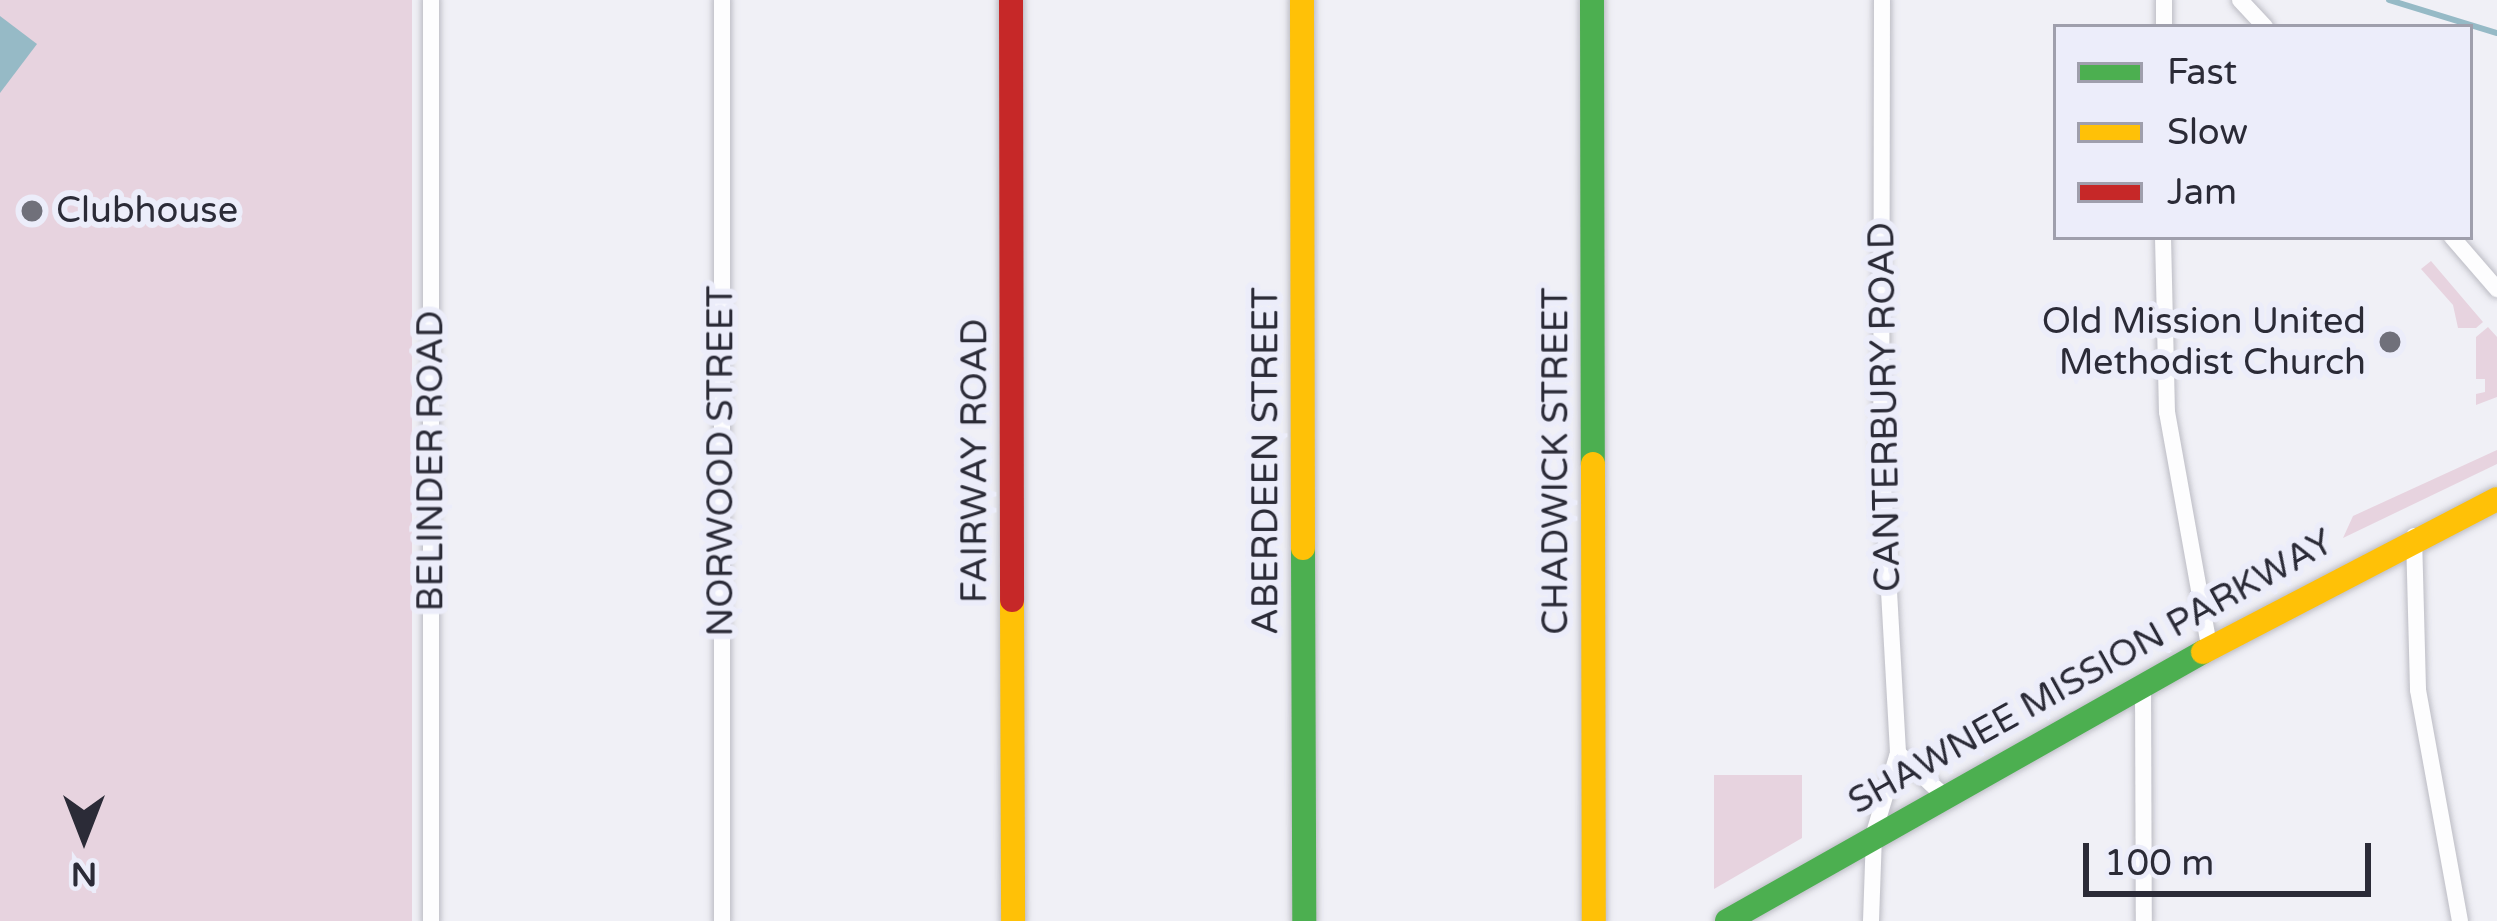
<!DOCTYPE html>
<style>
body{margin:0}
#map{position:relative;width:2497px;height:921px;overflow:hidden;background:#f0f0f6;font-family:"Varela Round",sans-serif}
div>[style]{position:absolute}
.green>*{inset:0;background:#e7d3df;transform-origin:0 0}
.water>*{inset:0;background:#96bac6}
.stream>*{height:6px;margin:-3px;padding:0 3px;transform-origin:3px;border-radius:3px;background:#96bac6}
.roads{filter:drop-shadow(0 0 3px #bcbcc4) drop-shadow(0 0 3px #bcbcc4)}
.street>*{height:16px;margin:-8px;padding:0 8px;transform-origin:8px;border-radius:8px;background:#fdfdfe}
.fast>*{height:24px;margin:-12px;padding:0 12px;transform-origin:12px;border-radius:12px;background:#4caf50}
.slow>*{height:24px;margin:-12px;padding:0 12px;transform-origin:12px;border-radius:12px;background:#ffc107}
.jam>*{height:24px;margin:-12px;padding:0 12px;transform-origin:12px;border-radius:12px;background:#c62828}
.dots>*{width:33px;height:33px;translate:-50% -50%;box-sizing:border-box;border:6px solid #ecedfa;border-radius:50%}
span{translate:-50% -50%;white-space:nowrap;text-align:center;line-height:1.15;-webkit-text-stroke:12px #ecedfa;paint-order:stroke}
.poi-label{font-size:36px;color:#2b2b37}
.left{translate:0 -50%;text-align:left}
.right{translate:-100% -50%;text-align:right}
.street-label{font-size:36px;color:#2b2b37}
.legend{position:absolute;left:2053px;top:24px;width:420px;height:216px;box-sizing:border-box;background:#ecedfa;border:3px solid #9f9fac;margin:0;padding:15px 21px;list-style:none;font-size:36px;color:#2b2b37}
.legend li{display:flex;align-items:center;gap:24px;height:60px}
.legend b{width:60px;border:3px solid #9f9fac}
.north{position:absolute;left:24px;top:777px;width:120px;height:120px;-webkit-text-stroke:9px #ecedfa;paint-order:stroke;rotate:180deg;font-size:33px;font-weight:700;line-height:48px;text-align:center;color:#2b2b37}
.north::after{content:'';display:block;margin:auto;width:42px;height:54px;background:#2b2b37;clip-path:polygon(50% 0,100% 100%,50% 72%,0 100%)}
.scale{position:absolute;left:2083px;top:843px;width:288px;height:54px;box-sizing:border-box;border:6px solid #2b2b37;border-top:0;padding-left:15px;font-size:36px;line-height:42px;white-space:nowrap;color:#2b2b37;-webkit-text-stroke:9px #ecedfa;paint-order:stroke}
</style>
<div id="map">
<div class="green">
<i style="left:0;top:0;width:412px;height:921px"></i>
<i style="clip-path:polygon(2431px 261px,2483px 322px,2476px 328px,2458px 328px,2453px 305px,2421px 269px)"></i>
<i style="clip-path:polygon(2488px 327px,2497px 337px,2497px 397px,2476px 405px,2476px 394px,2485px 392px,2485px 379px,2476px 379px,2476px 337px)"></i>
<i style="clip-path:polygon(2497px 450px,2497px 464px,2343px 538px,2353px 516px)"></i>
<i style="clip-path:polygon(1714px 775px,1802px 775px,1802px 838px,1714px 889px)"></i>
</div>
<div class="water">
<i style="clip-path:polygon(0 16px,37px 44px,0 93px)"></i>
</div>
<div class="stream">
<i style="left:2389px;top:0;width:113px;rotate:17deg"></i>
</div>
<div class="roads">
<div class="street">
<i style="left:431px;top:0;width:921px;rotate:90deg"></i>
<i style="left:722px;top:0;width:921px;rotate:90deg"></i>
<i style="left:1882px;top:0;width:448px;rotate:90.1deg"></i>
<i style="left:1881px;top:448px;width:305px;rotate:86.8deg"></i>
<i style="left:1898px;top:753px;width:60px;rotate:43deg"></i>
<i style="left:2240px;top:0;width:37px;rotate:47deg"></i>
<i style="left:2164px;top:27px;width:27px;rotate:-90deg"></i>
<i style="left:2163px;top:237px;width:175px;rotate:88.7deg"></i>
<i style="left:2167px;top:412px;width:238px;rotate:79.8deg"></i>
<i style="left:2452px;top:237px;width:69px;rotate:49.1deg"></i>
<i style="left:2414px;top:536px;width:154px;rotate:88.5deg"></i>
<i style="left:2418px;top:690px;width:235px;rotate:79.7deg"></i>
<i style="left:2143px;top:683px;width:238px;rotate:89.8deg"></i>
<i style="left:1871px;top:921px;width:88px;rotate:-88deg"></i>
<i style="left:1874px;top:833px;width:84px;rotate:-73.3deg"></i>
</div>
<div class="fast">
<i style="left:1592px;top:0;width:464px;rotate:89.9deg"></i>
<i style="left:1303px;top:548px;width:373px;rotate:89.8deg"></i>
<i style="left:1727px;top:921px;width:547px;rotate:-29.47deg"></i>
</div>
<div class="slow">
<i style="left:1302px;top:0;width:548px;rotate:89.9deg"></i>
<i style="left:1593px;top:464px;width:457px;rotate:89.9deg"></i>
<i style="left:1012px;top:600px;width:321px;rotate:89.8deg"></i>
<i style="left:2203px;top:652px;width:331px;rotate:-27.5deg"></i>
</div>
<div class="jam">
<i style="left:1011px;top:0;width:600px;rotate:89.9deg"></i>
</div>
</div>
<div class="dots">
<i style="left:32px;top:211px;background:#70707a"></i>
<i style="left:2390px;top:342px;background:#70707a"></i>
</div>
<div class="poi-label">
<span class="left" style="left:56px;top:211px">Clubhouse</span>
<span class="right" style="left:2366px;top:342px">Old Mission United<br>Methodist Church</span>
</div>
<div class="street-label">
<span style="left:1885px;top:407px;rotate:-91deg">CANTERBURY ROAD</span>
<span style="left:431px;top:461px;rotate:-90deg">BELINDER ROAD</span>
<span style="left:721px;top:461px;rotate:-90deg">NORWOOD STREET</span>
<span style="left:975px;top:461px;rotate:-90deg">FAIRWAY ROAD</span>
<span style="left:1266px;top:461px;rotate:-90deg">ABERDEEN STREET</span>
<span style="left:1556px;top:461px;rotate:-90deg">CHADWICK STREET</span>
<span style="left:2091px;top:672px;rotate:-29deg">SHAWNEE MISSION PARKWAY</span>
</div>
<ul class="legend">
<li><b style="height:15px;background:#4caf50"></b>Fast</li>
<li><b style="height:15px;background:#ffc107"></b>Slow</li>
<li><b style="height:15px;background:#c62828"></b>Jam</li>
</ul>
<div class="north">N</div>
<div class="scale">100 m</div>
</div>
